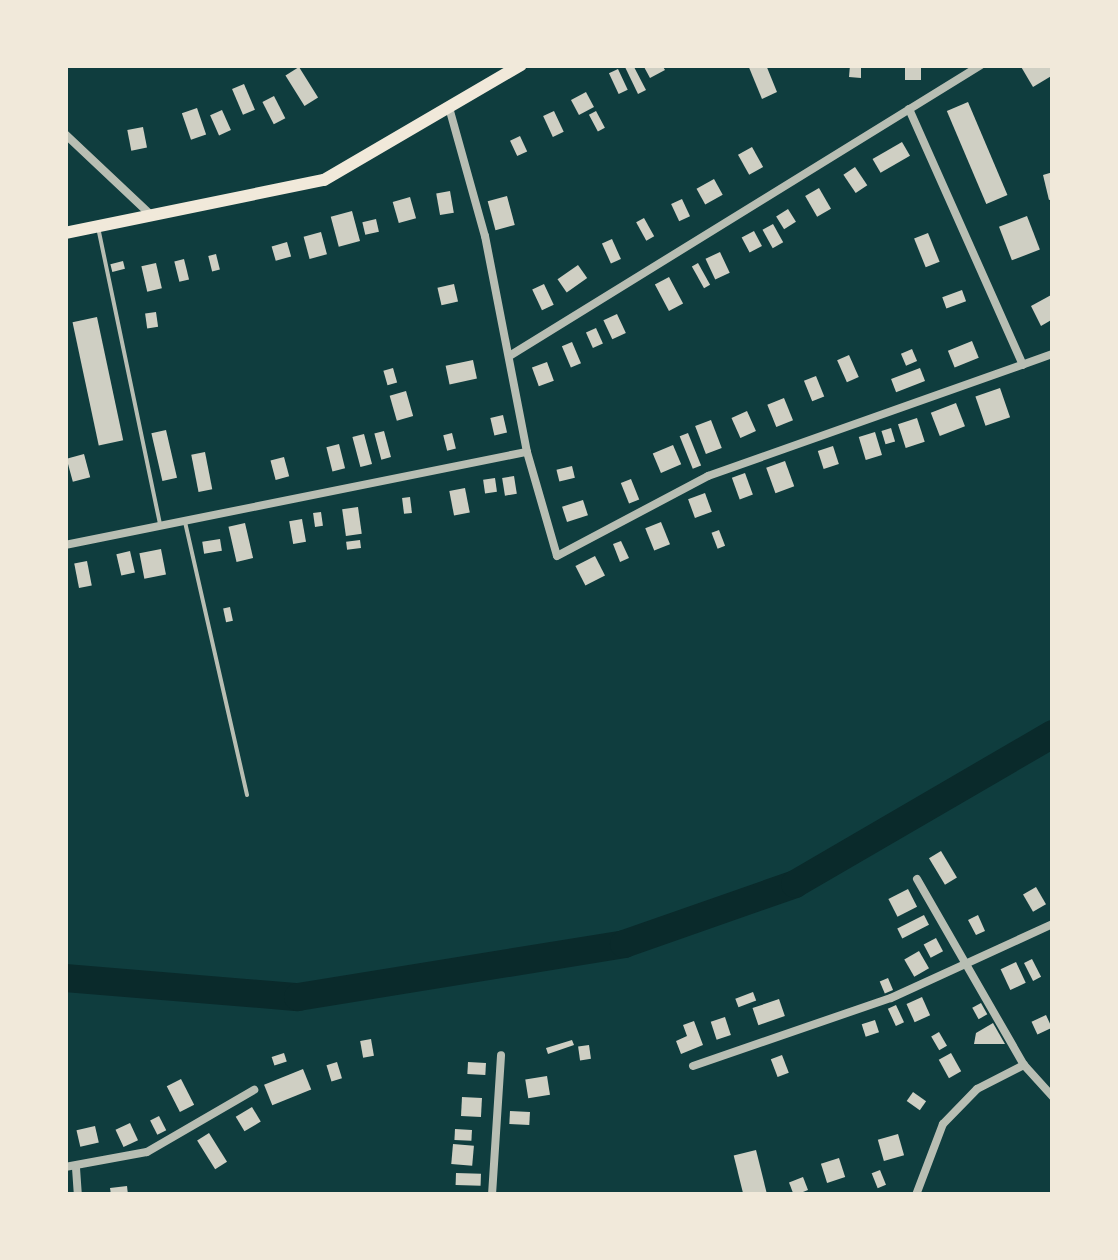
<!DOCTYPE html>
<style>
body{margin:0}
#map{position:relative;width:1118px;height:1260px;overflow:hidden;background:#0f3d3e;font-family:"Fira Sans",sans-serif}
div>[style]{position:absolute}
.river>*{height:28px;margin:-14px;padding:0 14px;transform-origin:14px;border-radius:14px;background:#0a2a2b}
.building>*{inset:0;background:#cfcfc3;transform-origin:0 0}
.service>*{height:4px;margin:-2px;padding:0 2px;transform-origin:2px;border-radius:2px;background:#b8beb3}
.minor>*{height:8px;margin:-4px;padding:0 4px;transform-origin:4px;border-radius:4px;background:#b8beb3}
.primary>*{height:12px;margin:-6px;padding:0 6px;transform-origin:6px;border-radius:6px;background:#f1e9da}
span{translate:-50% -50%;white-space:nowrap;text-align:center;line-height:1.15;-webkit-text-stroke:10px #f1e9da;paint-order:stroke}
.frame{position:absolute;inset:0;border:68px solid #f1e9da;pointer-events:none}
</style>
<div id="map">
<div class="river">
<i style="left:65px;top:978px;width:234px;rotate:4.7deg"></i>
<i style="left:298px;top:997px;width:330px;rotate:-9.2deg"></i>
<i style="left:624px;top:944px;width:181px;rotate:-19.3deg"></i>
<i style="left:795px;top:884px;width:298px;rotate:-30.2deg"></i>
</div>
<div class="building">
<i style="clip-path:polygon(633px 65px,646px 90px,638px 94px,625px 67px)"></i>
<i style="clip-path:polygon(643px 65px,662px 65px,665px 70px,650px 78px)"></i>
<i style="clip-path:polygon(748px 65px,766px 65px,777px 92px,762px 99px)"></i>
<i style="clip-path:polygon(850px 65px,861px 65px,861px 78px,849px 77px)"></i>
<i style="left:905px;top:65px;width:16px;height:15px"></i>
<i style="clip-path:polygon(1020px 65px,1053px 65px,1053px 75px,1033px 87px)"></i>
<i style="left:299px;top:67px;width:36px;height:16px;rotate:58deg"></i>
<i style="left:618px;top:69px;width:23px;height:10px;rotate:65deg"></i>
<i style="left:244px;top:84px;width:28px;height:13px;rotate:67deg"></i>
<i style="left:586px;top:92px;width:17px;height:17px;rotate:62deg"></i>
<i style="left:274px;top:96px;width:25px;height:13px;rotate:63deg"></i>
<i style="left:968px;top:102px;width:101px;height:23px;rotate:67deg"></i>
<i style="left:197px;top:108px;width:28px;height:16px;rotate:71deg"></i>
<i style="left:222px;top:110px;width:22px;height:13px;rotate:66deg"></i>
<i style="left:554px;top:111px;width:23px;height:12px;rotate:65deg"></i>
<i style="left:596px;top:111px;width:19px;height:8px;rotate:62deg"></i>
<i style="left:143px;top:127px;width:21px;height:16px;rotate:79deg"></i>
<i style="left:520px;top:136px;width:17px;height:11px;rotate:65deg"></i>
<i style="left:902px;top:142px;width:16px;height:34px;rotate:60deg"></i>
<i style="left:752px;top:147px;width:23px;height:16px;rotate:61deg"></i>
<i style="left:855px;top:167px;width:22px;height:14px;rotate:56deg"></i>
<i style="clip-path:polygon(1053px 172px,1053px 199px,1049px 200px,1043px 175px)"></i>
<i style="left:714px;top:179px;width:18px;height:20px;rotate:61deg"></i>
<i style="left:819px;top:188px;width:24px;height:16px;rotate:60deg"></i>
<i style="left:450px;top:191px;width:22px;height:14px;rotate:80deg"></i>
<i style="left:507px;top:196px;width:30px;height:20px;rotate:75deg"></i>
<i style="left:410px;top:197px;width:22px;height:18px;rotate:74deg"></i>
<i style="left:682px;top:199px;width:19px;height:12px;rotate:65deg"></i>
<i style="left:788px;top:209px;width:15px;height:14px;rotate:58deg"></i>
<i style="left:352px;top:211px;width:31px;height:22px;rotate:75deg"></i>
<i style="left:1027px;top:216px;width:36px;height:30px;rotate:69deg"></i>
<i style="left:644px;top:218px;width:21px;height:9px;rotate:61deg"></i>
<i style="left:376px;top:219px;width:13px;height:14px;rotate:77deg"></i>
<i style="left:773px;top:224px;width:21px;height:12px;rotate:61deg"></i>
<i style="left:754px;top:231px;width:17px;height:14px;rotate:62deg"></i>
<i style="left:321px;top:232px;width:23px;height:18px;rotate:75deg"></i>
<i style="left:928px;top:233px;width:31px;height:15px;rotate:68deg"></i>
<i style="left:612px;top:239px;width:22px;height:11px;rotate:66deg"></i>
<i style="left:287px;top:242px;width:15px;height:16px;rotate:74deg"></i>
<i style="left:720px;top:252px;width:23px;height:16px;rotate:65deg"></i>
<i style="left:216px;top:254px;width:16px;height:8px;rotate:76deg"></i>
<i style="left:184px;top:259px;width:21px;height:10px;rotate:76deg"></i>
<i style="left:123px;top:261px;width:8px;height:13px;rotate:76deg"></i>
<i style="left:156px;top:263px;width:26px;height:15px;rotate:77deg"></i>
<i style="left:698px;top:263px;width:25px;height:7px;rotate:61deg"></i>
<i style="left:578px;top:265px;width:16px;height:25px;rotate:55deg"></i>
<i style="left:669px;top:277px;width:30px;height:16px;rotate:62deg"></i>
<i style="left:454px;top:284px;width:18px;height:17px;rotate:77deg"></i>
<i style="left:544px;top:284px;width:23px;height:13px;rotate:65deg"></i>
<i style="left:962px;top:290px;width:12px;height:21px;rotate:70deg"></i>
<i style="clip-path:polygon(1053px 294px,1053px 319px,1041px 326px,1031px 306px)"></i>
<i style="left:156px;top:312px;width:15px;height:11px;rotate:82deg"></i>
<i style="left:617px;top:314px;width:21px;height:15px;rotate:65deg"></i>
<i style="left:97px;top:317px;width:126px;height:25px;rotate:78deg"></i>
<i style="left:596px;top:328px;width:17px;height:11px;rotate:66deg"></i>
<i style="left:972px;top:341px;width:18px;height:26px;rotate:68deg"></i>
<i style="left:572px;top:342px;width:23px;height:11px;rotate:67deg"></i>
<i style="left:912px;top:349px;width:13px;height:12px;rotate:67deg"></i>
<i style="left:849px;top:355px;width:24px;height:13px;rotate:66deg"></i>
<i style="left:473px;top:360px;width:19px;height:28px;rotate:78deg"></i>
<i style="left:547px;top:362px;width:20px;height:16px;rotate:70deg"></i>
<i style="left:393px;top:368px;width:15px;height:10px;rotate:74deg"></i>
<i style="left:920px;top:368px;width:14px;height:31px;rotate:69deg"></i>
<i style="left:816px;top:376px;width:22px;height:13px;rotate:68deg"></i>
<i style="left:1000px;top:388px;width:31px;height:26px;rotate:71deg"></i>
<i style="left:406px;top:391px;width:26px;height:17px;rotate:74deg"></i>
<i style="left:784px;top:398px;width:24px;height:18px;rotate:68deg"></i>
<i style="left:956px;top:403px;width:25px;height:27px;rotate:69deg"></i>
<i style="left:747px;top:411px;width:22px;height:17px;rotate:66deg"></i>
<i style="left:503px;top:415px;width:18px;height:13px;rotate:77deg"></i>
<i style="left:917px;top:418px;width:25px;height:20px;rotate:72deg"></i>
<i style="left:711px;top:420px;width:30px;height:17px;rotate:69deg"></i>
<i style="left:891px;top:428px;width:14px;height:10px;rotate:73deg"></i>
<i style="left:166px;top:430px;width:49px;height:15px;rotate:77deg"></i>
<i style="left:384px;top:431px;width:27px;height:10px;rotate:75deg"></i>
<i style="left:875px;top:432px;width:24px;height:17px;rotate:73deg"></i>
<i style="left:452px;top:433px;width:16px;height:9px;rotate:76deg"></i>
<i style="left:688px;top:433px;width:35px;height:9px;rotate:68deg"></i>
<i style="left:364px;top:434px;width:31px;height:12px;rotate:75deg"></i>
<i style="left:339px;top:444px;width:25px;height:13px;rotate:76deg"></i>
<i style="left:673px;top:445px;width:21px;height:22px;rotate:67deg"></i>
<i style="left:833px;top:446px;width:19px;height:16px;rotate:72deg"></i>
<i style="left:205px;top:452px;width:38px;height:14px;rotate:79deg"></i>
<i style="left:84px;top:454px;width:24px;height:18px;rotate:75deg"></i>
<i style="left:284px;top:457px;width:20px;height:14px;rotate:75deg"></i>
<i style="left:785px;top:461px;width:27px;height:20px;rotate:70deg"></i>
<i style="left:572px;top:466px;width:12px;height:16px;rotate:76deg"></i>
<i style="left:745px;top:473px;width:23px;height:14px;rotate:70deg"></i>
<i style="left:514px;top:476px;width:18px;height:12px;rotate:81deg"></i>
<i style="left:495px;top:478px;width:14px;height:12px;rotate:82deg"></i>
<i style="left:631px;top:479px;width:22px;height:11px;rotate:68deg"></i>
<i style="left:465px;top:488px;width:25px;height:16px;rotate:79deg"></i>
<i style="left:705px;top:493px;width:20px;height:18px;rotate:70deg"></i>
<i style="left:410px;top:497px;width:16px;height:8px;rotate:83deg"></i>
<i style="left:583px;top:500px;width:16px;height:22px;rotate:72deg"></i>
<i style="left:358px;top:507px;width:27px;height:16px;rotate:82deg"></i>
<i style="left:321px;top:512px;width:14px;height:8px;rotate:82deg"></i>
<i style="left:302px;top:519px;width:23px;height:13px;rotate:80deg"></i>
<i style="left:661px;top:522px;width:24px;height:17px;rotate:68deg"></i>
<i style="left:245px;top:523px;width:36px;height:17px;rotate:77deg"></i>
<i style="left:719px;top:530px;width:17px;height:8px;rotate:69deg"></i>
<i style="left:220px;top:539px;width:12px;height:18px;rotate:81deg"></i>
<i style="left:360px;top:540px;width:8px;height:14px;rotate:83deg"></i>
<i style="clip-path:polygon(621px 541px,629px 558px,620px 562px,613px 544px)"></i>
<i style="left:161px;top:549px;width:26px;height:22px;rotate:79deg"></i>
<i style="left:130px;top:551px;width:22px;height:14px;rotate:77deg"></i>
<i style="left:595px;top:556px;width:22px;height:22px;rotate:63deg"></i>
<i style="left:87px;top:561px;width:25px;height:13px;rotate:79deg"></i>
<i style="left:230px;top:607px;width:14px;height:7px;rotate:78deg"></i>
<i style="left:941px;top:851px;width:31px;height:14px;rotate:59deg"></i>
<i style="left:1036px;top:887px;width:20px;height:15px;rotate:60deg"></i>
<i style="left:908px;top:889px;width:20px;height:22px;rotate:63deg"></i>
<i style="left:924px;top:915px;width:11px;height:30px;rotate:63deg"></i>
<i style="clip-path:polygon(978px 915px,985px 931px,976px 935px,968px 920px)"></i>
<i style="left:936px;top:938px;width:15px;height:14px;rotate:62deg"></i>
<i style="left:919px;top:951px;width:20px;height:17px;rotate:60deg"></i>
<i style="left:1032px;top:959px;width:20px;height:9px;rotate:63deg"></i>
<i style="left:1016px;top:962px;width:23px;height:17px;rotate:65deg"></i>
<i style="left:888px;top:978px;width:13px;height:9px;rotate:67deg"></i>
<i style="left:753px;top:992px;width:9px;height:19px;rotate:69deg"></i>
<i style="left:922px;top:997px;width:20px;height:17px;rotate:66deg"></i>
<i style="left:779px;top:999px;width:18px;height:28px;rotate:71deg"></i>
<i style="left:981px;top:1003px;width:13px;height:10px;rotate:61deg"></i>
<i style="left:896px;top:1005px;width:19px;height:9px;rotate:65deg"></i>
<i style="left:1046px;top:1015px;width:14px;height:16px;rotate:65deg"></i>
<i style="left:725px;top:1017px;width:19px;height:15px;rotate:72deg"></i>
<i style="left:875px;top:1020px;width:13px;height:14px;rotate:72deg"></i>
<i style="clip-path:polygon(694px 1021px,703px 1045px,681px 1054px,676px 1041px,687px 1036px,683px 1025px)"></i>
<i style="clip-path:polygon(993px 1023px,1005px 1044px,974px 1044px,976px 1033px)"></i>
<i style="left:939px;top:1032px;width:16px;height:9px;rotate:60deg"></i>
<i style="left:371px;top:1039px;width:17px;height:11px;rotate:80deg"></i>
<i style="clip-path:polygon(572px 1040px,574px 1045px,548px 1054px,546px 1048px)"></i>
<i style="left:589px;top:1045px;width:14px;height:11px;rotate:82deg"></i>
<i style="left:284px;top:1053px;width:9px;height:13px;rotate:72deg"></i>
<i style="left:951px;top:1053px;width:21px;height:14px;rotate:61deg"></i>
<i style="left:782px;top:1055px;width:19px;height:12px;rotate:69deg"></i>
<i style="left:337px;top:1062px;width:17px;height:11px;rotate:73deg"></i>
<i style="left:468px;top:1062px;width:18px;height:12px;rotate:3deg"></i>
<i style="left:303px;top:1069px;width:22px;height:42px;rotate:68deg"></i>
<i style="left:547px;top:1076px;width:19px;height:22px;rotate:81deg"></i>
<i style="left:181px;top:1079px;width:29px;height:16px;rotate:63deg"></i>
<i style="left:913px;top:1092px;width:16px;height:11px;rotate:35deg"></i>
<i style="left:462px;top:1097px;width:20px;height:19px;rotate:3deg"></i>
<i style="left:252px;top:1107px;width:17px;height:19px;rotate:59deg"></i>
<i style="left:510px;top:1111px;width:20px;height:13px;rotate:3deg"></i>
<i style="left:159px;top:1116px;width:16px;height:10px;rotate:63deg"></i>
<i style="left:130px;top:1123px;width:19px;height:16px;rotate:65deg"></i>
<i style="left:95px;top:1126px;width:17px;height:19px;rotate:77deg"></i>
<i style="left:455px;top:1129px;width:17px;height:11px;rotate:3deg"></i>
<i style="left:209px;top:1133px;width:34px;height:14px;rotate:58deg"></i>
<i style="left:898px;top:1134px;width:22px;height:21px;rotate:74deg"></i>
<i style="left:453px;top:1144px;width:21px;height:20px;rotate:5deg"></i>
<i style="left:756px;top:1150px;width:45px;height:23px;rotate:76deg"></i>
<i style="left:839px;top:1158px;width:20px;height:19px;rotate:72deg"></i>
<i style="left:880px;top:1170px;width:16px;height:9px;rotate:68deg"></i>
<i style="left:456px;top:1173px;width:25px;height:12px;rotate:2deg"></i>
<i style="left:803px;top:1177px;width:14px;height:15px;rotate:69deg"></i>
<i style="clip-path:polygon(127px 1186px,128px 1195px,111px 1195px,110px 1188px)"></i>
</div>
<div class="service">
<i style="left:99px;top:232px;width:299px;rotate:78.2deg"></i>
<i style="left:185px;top:522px;width:280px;rotate:77.2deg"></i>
</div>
<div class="minor">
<i style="left:909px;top:109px;width:280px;rotate:66deg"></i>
<i style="left:450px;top:111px;width:130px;rotate:74.4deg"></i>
<i style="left:485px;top:236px;width:220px;rotate:79deg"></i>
<i style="left:527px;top:452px;width:108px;rotate:73.9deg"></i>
<i style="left:557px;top:556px;width:171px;rotate:-27.9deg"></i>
<i style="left:708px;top:476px;width:366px;rotate:-19.5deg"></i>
<i style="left:65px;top:134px;width:117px;rotate:43.3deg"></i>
<i style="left:511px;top:355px;width:552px;rotate:-31.68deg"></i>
<i style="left:65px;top:545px;width:471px;rotate:-11.4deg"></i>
<i style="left:917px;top:879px;width:215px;rotate:60.1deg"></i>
<i style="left:1024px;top:1065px;width:43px;rotate:47.8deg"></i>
<i style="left:693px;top:1066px;width:209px;rotate:-19deg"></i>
<i style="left:891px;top:998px;width:178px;rotate:-24.6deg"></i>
<i style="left:65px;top:1167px;width:83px;rotate:-10.4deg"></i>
<i style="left:147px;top:1152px;width:124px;rotate:-30.1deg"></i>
<i style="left:76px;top:1168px;width:27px;rotate:86deg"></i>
<i style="left:492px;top:1195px;width:140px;rotate:-86.3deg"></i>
<i style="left:916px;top:1195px;width:76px;rotate:-69.2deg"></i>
<i style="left:943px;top:1124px;width:49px;rotate:-45.8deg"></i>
<i style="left:977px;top:1089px;width:53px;rotate:-27.1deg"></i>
</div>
<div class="primary">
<i style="left:65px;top:233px;width:264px;rotate:-11.6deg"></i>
<i style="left:324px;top:180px;width:228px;rotate:-30.3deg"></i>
</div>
<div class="frame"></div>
</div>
